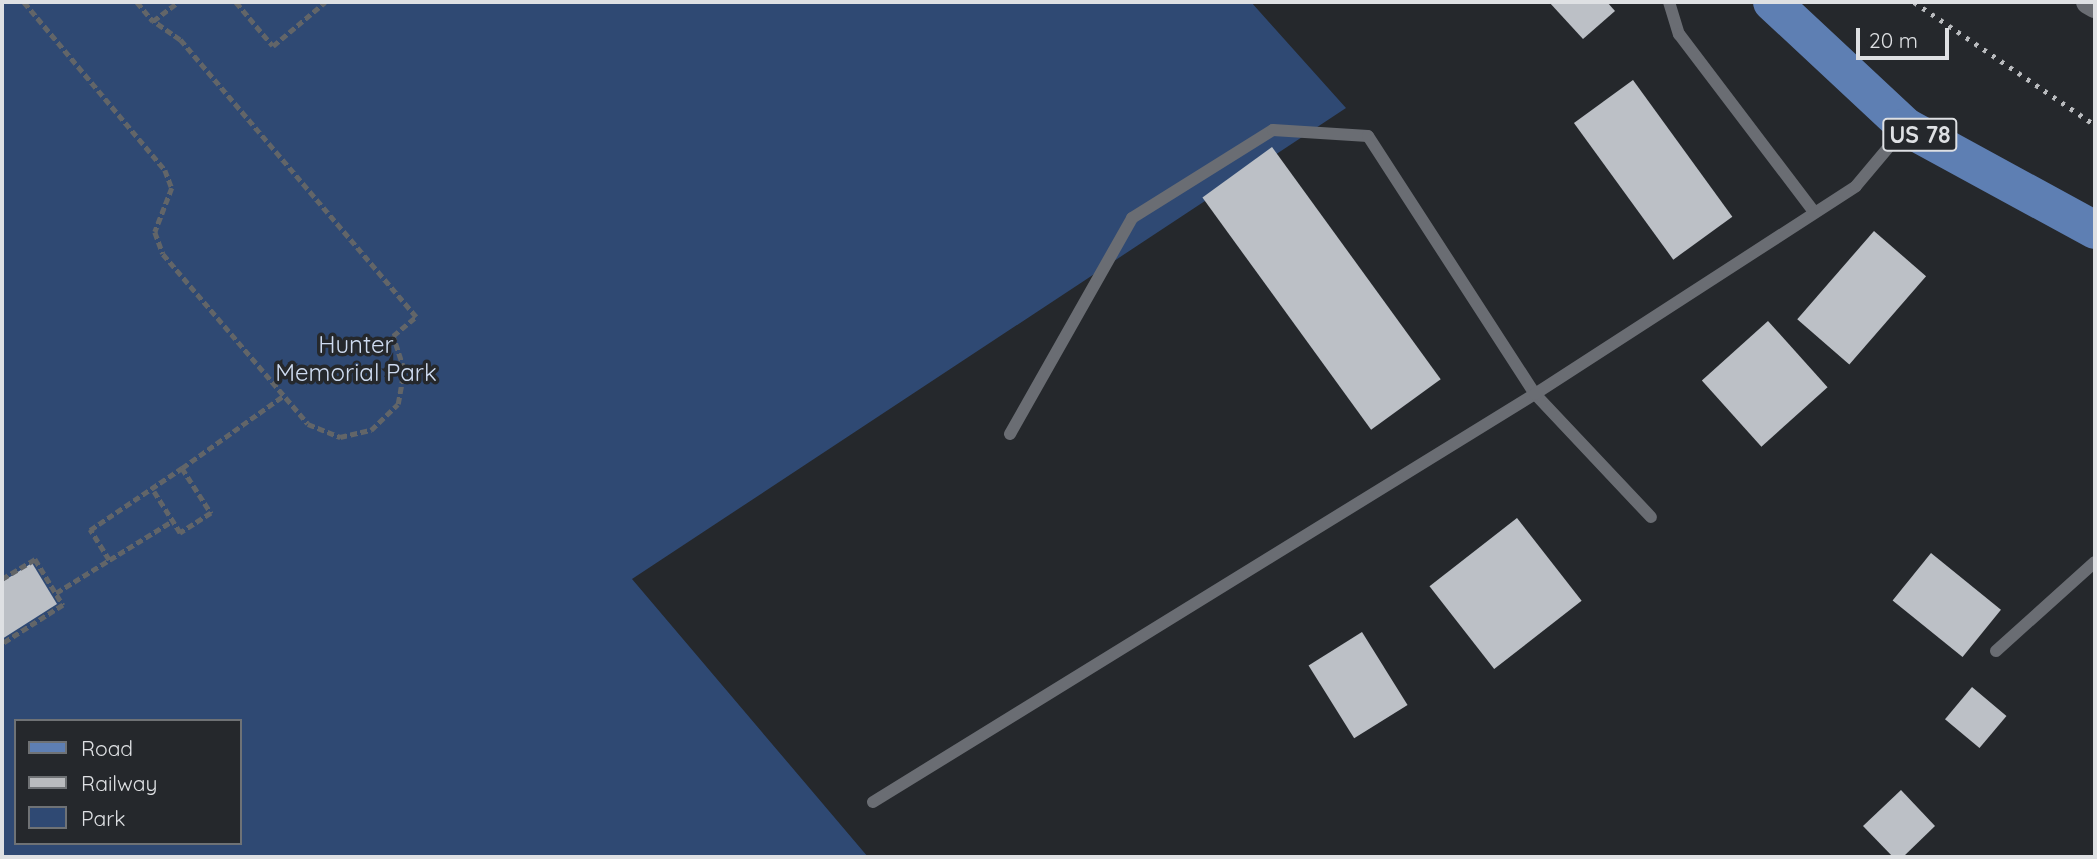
<!DOCTYPE html>
<style>
body{margin:0}
#map{position:relative;width:2097px;height:859px;overflow:hidden;background:#25282c;font-family:Quicksand,sans-serif}
div>[style]{position:absolute}
.green>*{inset:0;background:#2f4973}
.building>*{inset:0;background:#bcc0c6;transform-origin:0 0}
.path>*{height:4.5px;margin-top:-2.25px;transform-origin:0;background:repeating-linear-gradient(90deg,#626568 0 7px,transparent 0 10.5px)}
.service>*{height:12px;margin:-6px;padding:0 6px;transform-origin:6px;border-radius:6px;background:#6a6d73}
.minor>*{height:24px;margin:-12px;padding:0 12px;transform-origin:12px;border-radius:12px;background:#6a6d73}
.primary>*{height:38px;margin:-19px;padding:0 19px;transform-origin:19px;border-radius:19px;background:#5e7fb3}
.rail>*{height:5px;margin-top:-2.5px;transform-origin:0;background:repeating-linear-gradient(90deg,#b9bbbe 0 3.5px,transparent 0 10.5px)}
span{translate:-50% -50%;white-space:nowrap;text-align:center;line-height:1.15;-webkit-text-stroke:7px #25282c;paint-order:stroke}
.shield-label span{padding:2px 5px;background:#25282c;border:2px solid;border-radius:5px;-webkit-text-stroke-width:0}
.shield-label{font-size:23px;color:#dee0e3;font-weight:700}
.park-label{font-size:24px;color:#cedbf0}
.frame{position:absolute;inset:0;border:4px solid #dee0e3;pointer-events:none}
.legend{position:absolute;left:14px;top:719px;width:228px;height:126px;box-sizing:border-box;background:#25282c;border:2px solid #6f7275;margin:0;padding:9px 12px;list-style:none;font-size:21px;color:#dee0e3}
.legend li{display:flex;align-items:center;gap:14px;height:35px}
.legend b{width:35px;border:2px solid #6f7275}
.scale{position:absolute;left:1856px;top:28px;width:93px;height:32px;box-sizing:border-box;border:4px solid #dee0e3;border-top:0;padding-left:9px;font-size:21px;line-height:24px;white-space:nowrap;color:#dee0e3;-webkit-text-stroke:5px #25282c;paint-order:stroke}
</style>
<div id="map">
<div class="green">
<i style="clip-path:polygon(evenodd,2px 2px,1251px 2px,1346px 108px,632px 579px,868px 857px,2px 857px,2px 2px,16px 721px,240px 721px,240px 843px,16px 843px,16px 721px)"></i>
</div>
<div class="building">
<i style="clip-path:polygon(1549px 2px,1607px 2px,1615px 11px,1583px 39px)"></i>
<i style="left:1633px;top:80px;width:169px;height:73px;rotate:54deg"></i>
<i style="left:1272px;top:147px;width:287px;height:86px;rotate:54deg"></i>
<i style="left:1874px;top:231px;width:69px;height:117px;rotate:41deg"></i>
<i style="left:1768px;top:321px;width:89px;height:89px;rotate:48deg"></i>
<i style="left:1517px;top:518px;width:105px;height:111px;rotate:52deg"></i>
<i style="left:1931px;top:553px;width:90px;height:61px;rotate:39deg"></i>
<i style="clip-path:polygon(32px 563px,57px 604px,2px 639px,2px 582px)"></i>
<i style="left:1362px;top:632px;width:86px;height:63px;rotate:58deg"></i>
<i style="left:1972px;top:687px;width:45px;height:42px;rotate:40deg"></i>
<i style="clip-path:polygon(1901px 790px,1935px 826px,1903px 857px,1893px 857px,1863px 826px)"></i>
</div>
<div class="path">
<i style="left:24px;top:2px;width:219px;rotate:50deg"></i>
<i style="left:165px;top:170px;width:19px;rotate:69deg"></i>
<i style="left:172px;top:188px;width:47px;rotate:111.1deg"></i>
<i style="left:155px;top:232px;width:23px;rotate:70deg"></i>
<i style="left:163px;top:254px;width:223px;rotate:49.5deg"></i>
<i style="left:308px;top:424px;width:35px;rotate:22deg"></i>
<i style="left:340px;top:437px;width:32px;rotate:-13deg"></i>
<i style="left:371px;top:430px;width:37px;rotate:-44deg"></i>
<i style="left:398px;top:404px;width:35px;rotate:-80deg"></i>
<i style="left:404px;top:370px;width:36px;rotate:-108deg"></i>
<i style="left:393px;top:336px;width:30px;rotate:-40deg"></i>
<i style="left:416px;top:317px;width:364px;rotate:-130.4deg"></i>
<i style="left:180px;top:40px;width:33px;rotate:-145deg"></i>
<i style="left:137px;top:2px;width:25px;rotate:50deg"></i>
<i style="left:153px;top:21px;width:31px;rotate:-37deg"></i>
<i style="left:236px;top:2px;width:57px;rotate:49.9deg"></i>
<i style="left:273px;top:46px;width:68px;rotate:-40.2deg"></i>
<i style="left:182px;top:468px;width:124px;rotate:-35.5deg"></i>
<i style="left:109px;top:560px;width:36px;rotate:-122deg"></i>
<i style="left:90px;top:530px;width:111px;rotate:-34deg"></i>
<i style="left:182px;top:468px;width:54px;rotate:57.2deg"></i>
<i style="left:211px;top:513px;width:37px;rotate:147deg"></i>
<i style="left:180px;top:533px;width:49px;rotate:-122.4deg"></i>
<i style="left:2px;top:579px;width:39px;rotate:-31deg"></i>
<i style="left:35px;top:559px;width:54px;rotate:58.7deg"></i>
<i style="left:63px;top:605px;width:72px;rotate:147.4deg"></i>
<i style="left:56px;top:593px;width:137px;rotate:-31.8deg"></i>
</div>
<div class="service">
<i style="left:1669px;top:2px;width:34px;rotate:73deg"></i>
<i style="left:1679px;top:34px;width:223px;rotate:52.8deg"></i>
<i style="left:1010px;top:434px;width:248px;rotate:-60.5deg"></i>
<i style="left:1132px;top:218px;width:166px;rotate:-32deg"></i>
<i style="left:1273px;top:130px;width:95px;rotate:3.6deg"></i>
<i style="left:1368px;top:136px;width:307px;rotate:57.1deg"></i>
<i style="left:1535px;top:394px;width:169px;rotate:46.7deg"></i>
<i style="left:1996px;top:651px;width:133px;rotate:-42deg"></i>
<i style="left:873px;top:802px;width:778px;rotate:-31.65deg"></i>
<i style="left:1535px;top:394px;width:382px;rotate:-32.9deg"></i>
<i style="left:1856px;top:186px;width:73px;rotate:-50deg"></i>
</div>
<div class="minor">
<i style="left:2088px;top:2px;width:8px;rotate:30deg"></i>
</div>
<div class="primary">
<i style="left:1772px;top:2px;width:183px;rotate:43deg"></i>
<i style="left:1906px;top:127px;width:215px;rotate:28.6deg"></i>
</div>
<div class="rail">
<i style="left:1914px;top:2px;width:219px;rotate:34.2deg"></i>
</div>
<div class="shield-label">
<span style="left:1920px;top:135px">US 78</span>
</div>
<div class="park-label">
<span style="left:356px;top:359px">Hunter<br>Memorial Park</span>
</div>
<div class="frame"></div>
<ul class="legend">
<li><b style="height:9px;background:#5e7fb3"></b>Road</li>
<li><b style="height:9px;background:#b9bbbe"></b>Railway</li>
<li><b style="height:19px;background:#2f4973"></b>Park</li>
</ul>
<div class="scale">20 m</div>
</div>
